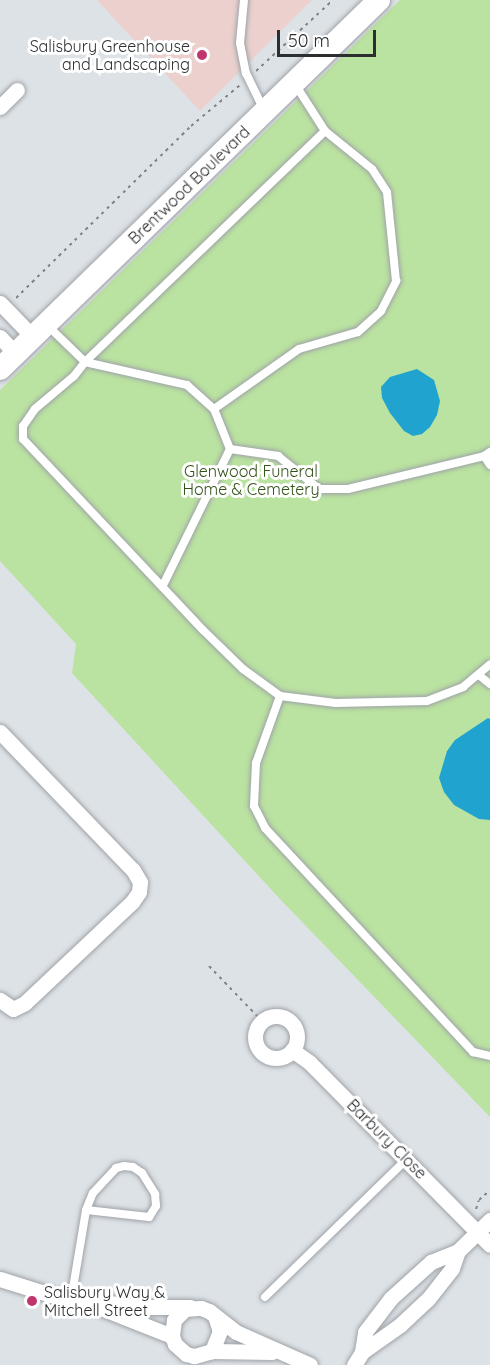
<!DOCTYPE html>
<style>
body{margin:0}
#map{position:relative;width:490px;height:1365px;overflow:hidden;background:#dde2e6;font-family:Quicksand,sans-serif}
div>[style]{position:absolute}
.commercial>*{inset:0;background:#ebd0ce}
.green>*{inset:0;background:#bae2a0}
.water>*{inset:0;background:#21a3d0}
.path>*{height:2px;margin-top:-1px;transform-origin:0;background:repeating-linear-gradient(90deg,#818487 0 3px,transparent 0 7.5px)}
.roads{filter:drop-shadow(0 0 2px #9fa3a8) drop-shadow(0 0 2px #9fa3a8)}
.lane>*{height:8px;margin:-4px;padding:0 4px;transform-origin:4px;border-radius:4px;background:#fff}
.street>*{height:15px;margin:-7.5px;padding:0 7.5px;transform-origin:7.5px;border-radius:7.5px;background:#fff}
.street>.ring{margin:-7.5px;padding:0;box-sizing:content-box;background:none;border:15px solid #fff;border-radius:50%}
.secondary>*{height:22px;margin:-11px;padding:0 11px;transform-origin:11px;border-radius:11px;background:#fff}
.dots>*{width:16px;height:16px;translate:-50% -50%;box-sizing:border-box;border:3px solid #fff;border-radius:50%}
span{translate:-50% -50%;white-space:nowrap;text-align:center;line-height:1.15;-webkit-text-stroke:6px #fff;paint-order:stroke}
.poi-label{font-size:16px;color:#2c2e30}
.right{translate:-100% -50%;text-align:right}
.left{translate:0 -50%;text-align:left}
.street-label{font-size:16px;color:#2c2e30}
.park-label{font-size:16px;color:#335219}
.scale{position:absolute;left:277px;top:30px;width:99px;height:27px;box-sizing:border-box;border:3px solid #2c2e30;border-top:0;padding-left:8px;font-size:18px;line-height:21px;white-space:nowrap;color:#2c2e30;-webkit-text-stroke:4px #fff;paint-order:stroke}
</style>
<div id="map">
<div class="commercial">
<i style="clip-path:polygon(97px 0,312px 0,200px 111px)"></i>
</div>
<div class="green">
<i style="clip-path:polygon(400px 0,490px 0,490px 1117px,279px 898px,72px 673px,76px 644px,0 561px,0 390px)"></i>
</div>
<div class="water">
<i style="clip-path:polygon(417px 369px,434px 380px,440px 401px,437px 415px,430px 427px,422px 434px,413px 436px,404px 431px,390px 413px,382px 398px,381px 387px,390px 377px)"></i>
<i style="clip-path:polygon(488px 718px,490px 719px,490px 820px,479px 819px,454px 805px,444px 792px,439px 778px,447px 751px,455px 740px)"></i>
</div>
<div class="path">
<i style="left:256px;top:71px;width:105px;rotate:-42.7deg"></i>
<i style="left:16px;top:298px;width:245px;rotate:-44.5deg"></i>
<i style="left:191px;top:126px;width:64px;rotate:-39.9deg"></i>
<i style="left:209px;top:966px;width:76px;rotate:46.1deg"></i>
<i style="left:476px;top:1209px;width:9px;rotate:-72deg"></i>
<i style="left:479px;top:1200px;width:15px;rotate:-42deg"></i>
</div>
<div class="roads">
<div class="lane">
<i style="left:244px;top:0;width:43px;rotate:95.3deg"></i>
<i style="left:240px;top:43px;width:31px;rotate:79deg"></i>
<i style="left:246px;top:73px;width:41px;rotate:64.1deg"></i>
<i style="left:325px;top:131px;width:333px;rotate:136.1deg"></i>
<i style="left:85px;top:362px;width:18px;rotate:128deg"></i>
<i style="left:74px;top:376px;width:51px;rotate:139.8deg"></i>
<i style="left:35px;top:409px;width:21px;rotate:125deg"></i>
<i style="left:23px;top:426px;width:13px;rotate:90deg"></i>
<i style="left:23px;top:439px;width:262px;rotate:46.7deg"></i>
<i style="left:203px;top:630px;width:56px;rotate:44.3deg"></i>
<i style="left:243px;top:669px;width:46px;rotate:36.1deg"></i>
<i style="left:280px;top:696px;width:56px;rotate:7.1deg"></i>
<i style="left:336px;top:703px;width:91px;rotate:-1.3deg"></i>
<i style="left:427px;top:701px;width:39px;rotate:-21deg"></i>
<i style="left:463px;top:687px;width:35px;rotate:-40deg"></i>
<i style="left:47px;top:325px;width:53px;rotate:44.2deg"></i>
<i style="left:85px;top:362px;width:105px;rotate:12.7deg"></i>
<i style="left:187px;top:385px;width:36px;rotate:42deg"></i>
<i style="left:214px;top:409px;width:43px;rotate:68.2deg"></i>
<i style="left:230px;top:449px;width:152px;rotate:116.2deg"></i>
<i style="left:214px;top:409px;width:104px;rotate:-35.2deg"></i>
<i style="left:299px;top:349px;width:61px;rotate:-16.1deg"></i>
<i style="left:358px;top:332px;width:31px;rotate:-42deg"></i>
<i style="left:381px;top:311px;width:34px;rotate:-63deg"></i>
<i style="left:396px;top:281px;width:89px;rotate:-95.8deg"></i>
<i style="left:387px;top:192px;width:27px;rotate:-123deg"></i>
<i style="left:372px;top:169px;width:60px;rotate:-141deg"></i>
<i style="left:325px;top:131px;width:56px;rotate:-122.6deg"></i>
<i style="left:230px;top:449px;width:49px;rotate:8.3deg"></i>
<i style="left:278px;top:456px;width:53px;rotate:38.8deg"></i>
<i style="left:319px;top:489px;width:29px"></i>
<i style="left:348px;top:489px;width:140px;rotate:-13.6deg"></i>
<i style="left:484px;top:456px;width:7px;rotate:-34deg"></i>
<i style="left:484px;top:456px;width:11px;rotate:56deg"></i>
<i style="left:480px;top:676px;width:13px;rotate:39deg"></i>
<i style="left:280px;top:696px;width:71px;rotate:109.7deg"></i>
<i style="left:256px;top:763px;width:43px;rotate:92.7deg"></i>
<i style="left:254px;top:806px;width:25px;rotate:63deg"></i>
<i style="left:265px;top:828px;width:306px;rotate:47.1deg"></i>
<i style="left:473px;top:1052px;width:17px;rotate:13deg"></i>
<i style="left:265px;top:1297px;width:197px;rotate:-44.2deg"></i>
<i style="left:71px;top:1300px;width:91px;rotate:-80.5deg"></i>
<i style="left:86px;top:1210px;width:18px;rotate:-68deg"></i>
<i style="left:93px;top:1193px;width:34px;rotate:-47deg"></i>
<i style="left:116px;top:1168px;width:8px;rotate:-14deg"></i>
<i style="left:124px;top:1166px;width:9px;rotate:6deg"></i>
<i style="left:133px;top:1167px;width:11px;rotate:34deg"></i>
<i style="left:142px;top:1173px;width:25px;rotate:58deg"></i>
<i style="left:155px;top:1194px;width:12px;rotate:85deg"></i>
<i style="left:156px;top:1206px;width:13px;rotate:122deg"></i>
<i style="left:149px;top:1217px;width:63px;rotate:-173.7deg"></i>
</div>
<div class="street">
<i style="left:0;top:107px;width:24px;rotate:-45deg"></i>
<i style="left:0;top:303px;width:47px;rotate:45.9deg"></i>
<i style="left:0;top:337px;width:23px;rotate:47deg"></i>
<i style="left:0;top:732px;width:192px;rotate:46.1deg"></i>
<i style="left:133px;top:870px;width:14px;rotate:60deg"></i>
<i style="left:140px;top:882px;width:10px;rotate:96deg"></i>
<i style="left:139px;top:892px;width:12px;rotate:125deg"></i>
<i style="left:132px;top:902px;width:147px;rotate:136.7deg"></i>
<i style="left:25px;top:1003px;width:13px;rotate:153deg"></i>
<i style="left:13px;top:1009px;width:16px;rotate:-145deg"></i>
<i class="ring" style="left:255px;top:1016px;width:27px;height:27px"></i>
<i style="left:292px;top:1050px;width:21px;rotate:35deg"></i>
<i style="left:309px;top:1062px;width:257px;rotate:45.3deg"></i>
<i style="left:0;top:1279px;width:53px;rotate:17.4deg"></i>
<i style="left:51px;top:1295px;width:41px;rotate:12.7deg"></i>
<i style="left:91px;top:1304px;width:87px;rotate:21.6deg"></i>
<i style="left:109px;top:1303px;width:35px;rotate:7deg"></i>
<i style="left:144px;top:1307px;width:46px"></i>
<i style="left:215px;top:1316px;width:16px;rotate:72deg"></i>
<i style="left:220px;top:1331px;width:22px;rotate:112deg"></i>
<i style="left:212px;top:1351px;width:19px;rotate:164deg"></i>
<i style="left:194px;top:1356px;width:8px;rotate:-166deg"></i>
<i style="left:186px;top:1354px;width:15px;rotate:-138deg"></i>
<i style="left:175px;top:1344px;width:9px;rotate:-111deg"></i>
<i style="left:172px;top:1336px;width:16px;rotate:-83deg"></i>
<i style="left:174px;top:1320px;width:16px;rotate:-45deg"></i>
<i style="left:185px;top:1309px;width:16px;rotate:-4deg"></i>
<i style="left:201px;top:1308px;width:9px;rotate:21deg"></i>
<i style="left:209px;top:1311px;width:34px;rotate:38deg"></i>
<i style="left:236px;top:1332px;width:81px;rotate:24deg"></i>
<i style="left:212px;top:1351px;width:60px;rotate:1deg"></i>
<i style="left:362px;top:1352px;width:47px;rotate:-35.4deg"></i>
<i style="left:400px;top:1325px;width:38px;rotate:-43deg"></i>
<i style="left:428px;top:1299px;width:39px;rotate:-52deg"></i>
<i style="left:452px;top:1268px;width:18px;rotate:-71deg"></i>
<i style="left:458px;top:1251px;width:45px;rotate:-44.1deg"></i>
<i style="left:354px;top:1365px;width:15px;rotate:-58deg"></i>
<i style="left:362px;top:1352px;width:20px;rotate:-81deg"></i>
<i style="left:365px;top:1332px;width:43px;rotate:-52.6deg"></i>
<i style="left:391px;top:1298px;width:54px;rotate:-42deg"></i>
<i style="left:431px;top:1262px;width:29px;rotate:-22deg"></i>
</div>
<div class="secondary">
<i style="left:0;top:369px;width:529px;rotate:-44.23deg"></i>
</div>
</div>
<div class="dots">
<i style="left:202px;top:55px;background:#c0356e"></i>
<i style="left:32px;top:1301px;background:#c0356e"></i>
</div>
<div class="poi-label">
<span class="right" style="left:190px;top:55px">Salisbury Greenhouse<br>and Landscaping</span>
<span class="left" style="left:44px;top:1301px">Salisbury Way &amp;<br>Mitchell Street</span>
</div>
<div class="street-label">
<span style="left:189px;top:185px;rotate:-44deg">Brentwood Boulevard</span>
<span style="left:387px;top:1139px;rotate:45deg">Barbury Close</span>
</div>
<div class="park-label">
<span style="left:251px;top:480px">Glenwood Funeral<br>Home &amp; Cemetery</span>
</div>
<div class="scale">50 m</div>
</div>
